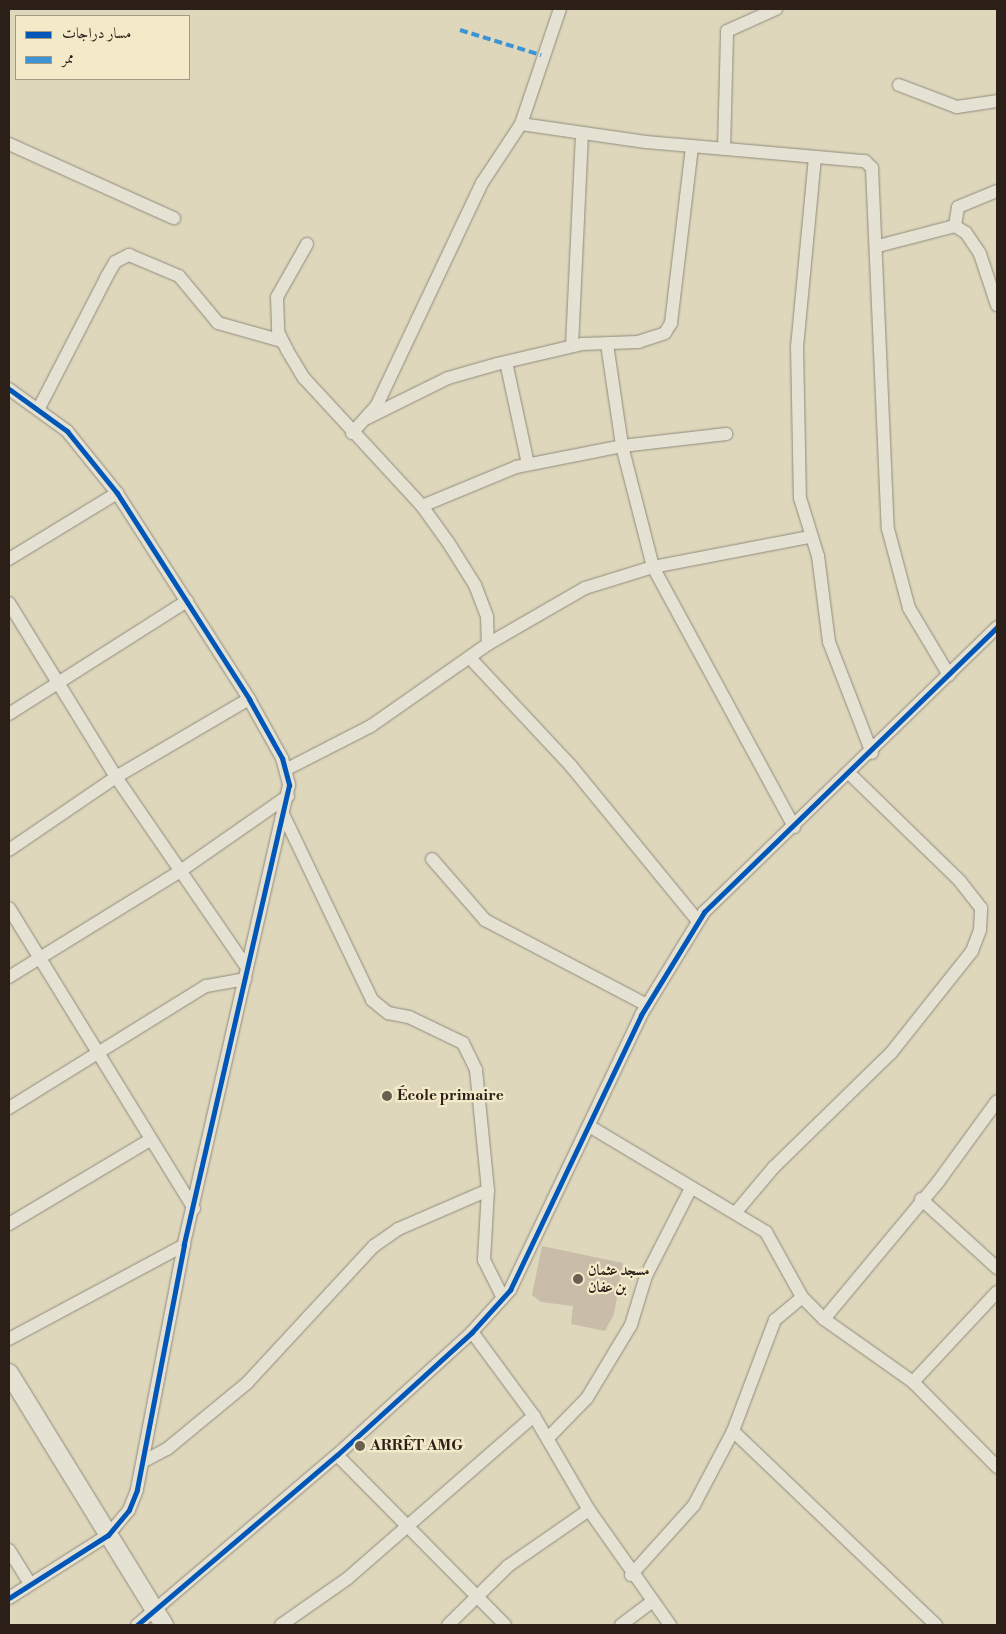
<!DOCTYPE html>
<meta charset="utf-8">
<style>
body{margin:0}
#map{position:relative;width:1006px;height:1634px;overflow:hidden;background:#ded7bc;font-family:"Libre Bodoni",Amiri,serif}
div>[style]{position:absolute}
.building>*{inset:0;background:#c9bca9}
.roads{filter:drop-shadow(0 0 1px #908b7c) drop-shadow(0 0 1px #908b7c)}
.street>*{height:12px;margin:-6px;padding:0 6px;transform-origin:6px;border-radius:6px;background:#e5e1d3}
.secondary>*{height:18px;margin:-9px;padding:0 9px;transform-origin:9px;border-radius:9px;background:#e5e1d3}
.quiet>*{height:4px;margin-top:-2px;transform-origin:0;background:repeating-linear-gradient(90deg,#3c94d4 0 8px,transparent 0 12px)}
.cycleway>*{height:5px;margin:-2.5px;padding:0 2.5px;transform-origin:2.5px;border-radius:2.5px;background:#0057b8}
.dots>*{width:14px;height:14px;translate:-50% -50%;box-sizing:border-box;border:2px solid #f3eaca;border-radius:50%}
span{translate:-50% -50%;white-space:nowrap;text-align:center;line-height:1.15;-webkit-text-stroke:4.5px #f3eaca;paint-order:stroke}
.poi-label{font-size:15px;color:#2b1f17;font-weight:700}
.left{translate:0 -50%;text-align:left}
.frame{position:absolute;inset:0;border:10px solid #2b1f17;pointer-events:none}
.legend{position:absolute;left:15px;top:15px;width:175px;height:65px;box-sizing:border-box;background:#f3eaca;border:1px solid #a39982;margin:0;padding:6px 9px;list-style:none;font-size:15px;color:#2b1f17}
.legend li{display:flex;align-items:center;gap:10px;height:25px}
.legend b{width:25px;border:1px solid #a39982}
</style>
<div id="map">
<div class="building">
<i style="clip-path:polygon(542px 1246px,623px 1263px,614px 1314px,605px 1331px,571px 1324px,573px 1306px,541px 1302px,532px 1295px)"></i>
</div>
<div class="roads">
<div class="street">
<i style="left:899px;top:85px;width:62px;rotate:20.8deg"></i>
<i style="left:957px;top:107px;width:40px;rotate:-8.5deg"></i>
<i style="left:521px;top:124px;width:126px;rotate:8.2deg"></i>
<i style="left:646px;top:142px;width:220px;rotate:5deg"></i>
<i style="left:865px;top:161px;width:10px;rotate:45deg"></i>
<i style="left:872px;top:168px;width:361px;rotate:87.5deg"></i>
<i style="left:888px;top:529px;width:82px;rotate:75.1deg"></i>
<i style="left:909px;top:608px;width:78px;rotate:59.2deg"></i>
<i style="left:9px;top:144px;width:181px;rotate:24.2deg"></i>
<i style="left:724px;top:149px;width:118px;rotate:-88.5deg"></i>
<i style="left:727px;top:31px;width:54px;rotate:-24.2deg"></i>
<i style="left:815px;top:157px;width:190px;rotate:95.4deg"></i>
<i style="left:797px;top:346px;width:152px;rotate:88.9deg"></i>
<i style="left:800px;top:498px;width:61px;rotate:72.8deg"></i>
<i style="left:818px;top:556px;width:87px;rotate:82.7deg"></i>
<i style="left:829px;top:642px;width:119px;rotate:68.8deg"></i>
<i style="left:955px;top:226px;width:19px;rotate:-81deg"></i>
<i style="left:958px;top:207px;width:42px;rotate:-22.3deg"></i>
<i style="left:307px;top:244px;width:61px;rotate:119.5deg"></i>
<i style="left:277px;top:297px;width:35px;rotate:88deg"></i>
<i style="left:278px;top:332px;width:20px;rotate:63deg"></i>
<i style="left:287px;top:350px;width:33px;rotate:59deg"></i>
<i style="left:304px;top:378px;width:174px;rotate:47.3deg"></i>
<i style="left:422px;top:506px;width:44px;rotate:54.2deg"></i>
<i style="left:448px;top:542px;width:51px;rotate:57.9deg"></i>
<i style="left:475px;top:585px;width:34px;rotate:69deg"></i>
<i style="left:487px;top:617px;width:27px;rotate:88deg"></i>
<i style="left:878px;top:246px;width:80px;rotate:-14.6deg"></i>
<i style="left:955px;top:226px;width:13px;rotate:32deg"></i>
<i style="left:966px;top:233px;width:25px;rotate:56deg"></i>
<i style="left:980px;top:254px;width:54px;rotate:71.6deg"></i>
<i style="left:607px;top:344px;width:103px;rotate:81.6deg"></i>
<i style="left:622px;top:446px;width:125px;rotate:75.6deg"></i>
<i style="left:653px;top:567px;width:296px;rotate:61.5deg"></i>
<i style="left:572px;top:346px;width:213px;rotate:-87.3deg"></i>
<i style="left:506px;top:362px;width:104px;rotate:77.8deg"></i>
<i style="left:9px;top:389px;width:72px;rotate:35.9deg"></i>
<i style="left:67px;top:431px;width:80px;rotate:51.1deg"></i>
<i style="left:117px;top:493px;width:245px;rotate:57.3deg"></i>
<i style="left:249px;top:699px;width:68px;rotate:60.8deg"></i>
<i style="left:282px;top:758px;width:28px;rotate:75deg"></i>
<i style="left:289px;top:785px;width:472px;rotate:102.9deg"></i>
<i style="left:184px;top:1245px;width:249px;rotate:100.9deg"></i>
<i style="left:137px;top:1490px;width:22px;rotate:112deg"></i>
<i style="left:129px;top:1510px;width:33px;rotate:130deg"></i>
<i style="left:108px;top:1535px;width:117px;rotate:147.5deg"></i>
<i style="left:39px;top:408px;width:148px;rotate:-62.7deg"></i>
<i style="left:107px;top:276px;width:16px;rotate:-60deg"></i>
<i style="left:115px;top:262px;width:16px;rotate:-27deg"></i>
<i style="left:129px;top:255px;width:54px;rotate:22.8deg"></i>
<i style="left:179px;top:276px;width:61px;rotate:50.3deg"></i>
<i style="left:218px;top:323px;width:66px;rotate:15.7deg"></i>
<i style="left:367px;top:418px;width:90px;rotate:-26.3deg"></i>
<i style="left:448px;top:378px;width:51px;rotate:-15.9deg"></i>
<i style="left:497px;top:364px;width:87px;rotate:-13.2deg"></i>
<i style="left:582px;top:344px;width:56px;rotate:-2deg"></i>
<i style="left:638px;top:342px;width:28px;rotate:-18deg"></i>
<i style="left:665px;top:333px;width:12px;rotate:-59deg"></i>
<i style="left:671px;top:323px;width:178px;rotate:-83.2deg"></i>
<i style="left:352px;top:433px;width:38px;rotate:-48deg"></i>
<i style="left:377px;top:405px;width:246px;rotate:-64.7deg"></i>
<i style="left:482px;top:183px;width:71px;rotate:-56.5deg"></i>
<i style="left:521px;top:124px;width:121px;rotate:-71.3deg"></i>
<i style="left:422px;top:506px;width:102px;rotate:-22.5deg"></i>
<i style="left:516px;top:467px;width:108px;rotate:-11.2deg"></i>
<i style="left:622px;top:446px;width:105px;rotate:-6.6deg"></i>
<i style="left:9px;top:559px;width:127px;rotate:-31.4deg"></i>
<i style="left:9px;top:603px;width:204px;rotate:58.4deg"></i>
<i style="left:116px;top:777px;width:228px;rotate:55.5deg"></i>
<i style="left:470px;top:658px;width:148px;rotate:46.9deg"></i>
<i style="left:571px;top:766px;width:200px;rotate:50.7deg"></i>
<i style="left:9px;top:714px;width:211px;rotate:-32.4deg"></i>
<i style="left:287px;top:769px;width:94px;rotate:-27.1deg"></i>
<i style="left:371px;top:726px;width:143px;rotate:-35deg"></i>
<i style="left:488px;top:644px;width:112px;rotate:-30deg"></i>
<i style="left:585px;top:588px;width:71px;rotate:-17.2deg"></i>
<i style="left:653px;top:567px;width:159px;rotate:-10.9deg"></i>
<i style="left:284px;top:816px;width:204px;rotate:64.4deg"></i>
<i style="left:372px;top:1000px;width:21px;rotate:39deg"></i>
<i style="left:388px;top:1013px;width:21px;rotate:11deg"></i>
<i style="left:409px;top:1017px;width:60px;rotate:25.7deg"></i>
<i style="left:463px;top:1043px;width:30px;rotate:64deg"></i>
<i style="left:476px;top:1070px;width:121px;rotate:84.3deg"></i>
<i style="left:488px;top:1190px;width:70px;rotate:93.3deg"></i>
<i style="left:484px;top:1260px;width:42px;rotate:63.4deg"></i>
<i style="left:9px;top:850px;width:130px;rotate:-34.3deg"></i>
<i style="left:116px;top:777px;width:154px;rotate:-30.4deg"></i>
<i style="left:432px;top:859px;width:81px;rotate:49deg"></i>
<i style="left:485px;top:920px;width:183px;rotate:27.7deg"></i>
<i style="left:9px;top:908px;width:353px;rotate:58.4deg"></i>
<i style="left:9px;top:977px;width:200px;rotate:-31.7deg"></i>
<i style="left:179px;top:872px;width:133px;rotate:-34.9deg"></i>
<i style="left:9px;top:1108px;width:232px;rotate:-31.8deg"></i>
<i style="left:206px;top:986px;width:40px;rotate:-10deg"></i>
<i style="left:589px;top:1126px;width:206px;rotate:30.9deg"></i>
<i style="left:766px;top:1232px;width:74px;rotate:61deg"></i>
<i style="left:802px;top:1297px;width:31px;rotate:45deg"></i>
<i style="left:824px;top:1319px;width:109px;rotate:35.3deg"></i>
<i style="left:913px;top:1382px;width:120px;rotate:45.3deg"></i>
<i style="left:921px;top:1199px;width:103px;rotate:42.2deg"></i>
<i style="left:736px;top:1212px;width:59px;rotate:-49.8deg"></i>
<i style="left:774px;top:1167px;width:163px;rotate:-44.3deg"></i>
<i style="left:891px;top:1053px;width:130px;rotate:-51.5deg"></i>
<i style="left:972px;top:951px;width:22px;rotate:-69deg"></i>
<i style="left:980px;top:930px;width:22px;rotate:-87deg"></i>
<i style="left:981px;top:908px;width:34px;rotate:-128deg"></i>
<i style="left:960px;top:881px;width:153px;rotate:-135.8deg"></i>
<i style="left:9px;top:1224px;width:164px;rotate:-30.8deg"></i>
<i style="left:824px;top:1319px;width:178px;rotate:-50.2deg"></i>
<i style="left:938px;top:1182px;width:100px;rotate:-53.9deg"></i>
<i style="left:472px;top:1332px;width:104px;rotate:53.6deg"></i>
<i style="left:534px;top:1416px;width:109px;rotate:59.7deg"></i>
<i style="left:589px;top:1510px;width:141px;rotate:54.8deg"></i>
<i style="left:9px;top:1339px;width:199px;rotate:-28.2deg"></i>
<i style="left:913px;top:1382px;width:123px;rotate:-47deg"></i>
<i style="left:733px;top:1431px;width:281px;rotate:43.7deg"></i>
<i style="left:548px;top:1438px;width:56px;rotate:-45.7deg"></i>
<i style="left:587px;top:1398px;width:85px;rotate:-58.9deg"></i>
<i style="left:631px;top:1325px;width:51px;rotate:-73deg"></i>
<i style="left:646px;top:1276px;width:99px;rotate:-62.9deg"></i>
<i style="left:337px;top:1455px;width:239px;rotate:45.3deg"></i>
<i style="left:146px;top:1460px;width:24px;rotate:-28deg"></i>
<i style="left:167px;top:1449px;width:104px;rotate:-39.5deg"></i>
<i style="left:247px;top:1383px;width:187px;rotate:-47.2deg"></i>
<i style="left:374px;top:1246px;width:29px;rotate:-35deg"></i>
<i style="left:398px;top:1229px;width:98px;rotate:-23.4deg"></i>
<i style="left:9px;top:1550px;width:40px;rotate:58deg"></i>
<i style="left:631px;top:1575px;width:94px;rotate:-48deg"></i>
<i style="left:694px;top:1505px;width:84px;rotate:-62.2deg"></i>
<i style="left:733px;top:1431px;width:119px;rotate:-69.3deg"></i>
<i style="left:775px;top:1320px;width:35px;rotate:-40deg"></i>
<i style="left:137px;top:1625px;width:262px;rotate:-40.4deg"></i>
<i style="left:337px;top:1455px;width:183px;rotate:-42.3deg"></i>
<i style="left:472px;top:1332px;width:57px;rotate:-47.9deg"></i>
<i style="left:510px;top:1290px;width:305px;rotate:-64.5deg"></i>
<i style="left:641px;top:1015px;width:121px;rotate:-58.5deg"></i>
<i style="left:704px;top:912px;width:409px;rotate:-44.2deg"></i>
<i style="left:281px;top:1625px;width:82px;rotate:-35deg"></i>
<i style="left:348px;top:1578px;width:247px;rotate:-41.1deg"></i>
<i style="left:448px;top:1625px;width:84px;rotate:-44.5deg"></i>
<i style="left:508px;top:1566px;width:98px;rotate:-34.7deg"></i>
<i style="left:621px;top:1625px;width:39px;rotate:-37deg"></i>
</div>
<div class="secondary">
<i style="left:9px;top:1373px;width:296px;rotate:58.4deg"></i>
</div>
</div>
<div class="quiet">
<i style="left:460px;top:30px;width:85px;rotate:17.2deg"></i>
</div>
<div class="cycleway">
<i style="left:9px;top:389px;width:72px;rotate:35.9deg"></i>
<i style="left:67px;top:431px;width:80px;rotate:51.1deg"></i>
<i style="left:117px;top:493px;width:245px;rotate:57.3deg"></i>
<i style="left:249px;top:699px;width:68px;rotate:60.8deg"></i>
<i style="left:282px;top:758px;width:28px;rotate:75deg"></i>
<i style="left:289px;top:785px;width:472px;rotate:102.9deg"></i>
<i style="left:184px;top:1245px;width:249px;rotate:100.9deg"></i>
<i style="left:137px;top:1490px;width:22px;rotate:112deg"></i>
<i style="left:129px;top:1510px;width:33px;rotate:130deg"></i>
<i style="left:108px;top:1535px;width:117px;rotate:147.5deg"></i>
<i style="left:137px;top:1625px;width:262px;rotate:-40.4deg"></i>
<i style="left:337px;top:1455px;width:183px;rotate:-42.3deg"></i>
<i style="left:472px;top:1332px;width:57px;rotate:-47.9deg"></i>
<i style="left:510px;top:1290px;width:305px;rotate:-64.5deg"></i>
<i style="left:641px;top:1015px;width:121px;rotate:-58.5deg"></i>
<i style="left:704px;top:912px;width:409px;rotate:-44.2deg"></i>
</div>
<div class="dots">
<i style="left:387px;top:1096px;background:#6a5f51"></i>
<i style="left:578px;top:1279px;background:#6a5f51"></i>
<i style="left:360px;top:1446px;background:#6a5f51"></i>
</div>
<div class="poi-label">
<span class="left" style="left:397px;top:1096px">École primaire</span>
<span class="left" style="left:588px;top:1279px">مسجد عثمان<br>بن عفان</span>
<span class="left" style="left:370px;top:1446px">ARRÊT AMG</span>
</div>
<div class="frame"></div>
<ul class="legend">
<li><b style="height:6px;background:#0057b8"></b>مسار دراجات</li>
<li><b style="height:6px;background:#3c94d4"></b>ممر</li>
</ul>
</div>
